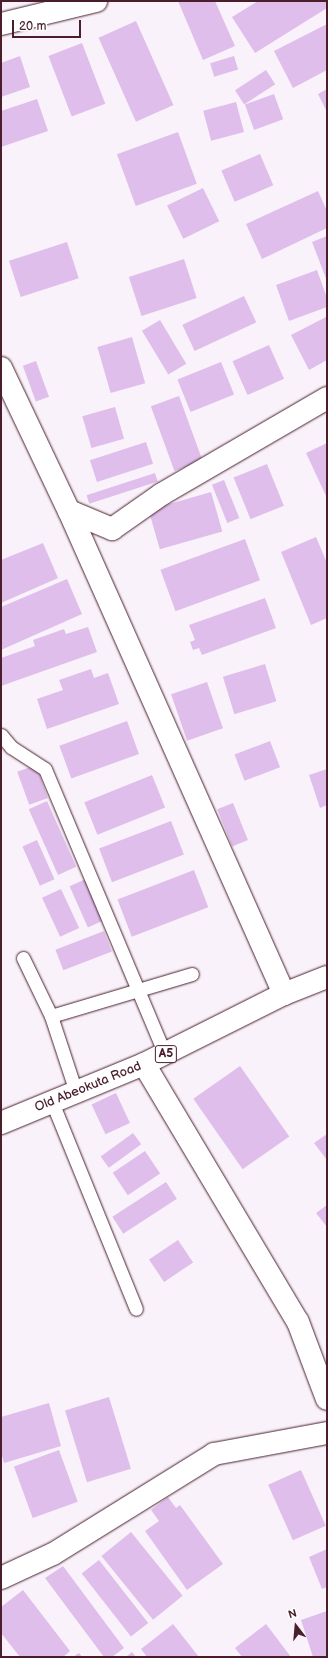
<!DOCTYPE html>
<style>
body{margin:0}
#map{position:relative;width:328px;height:1658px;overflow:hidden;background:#f9f2fb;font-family:"Balsamiq Sans",sans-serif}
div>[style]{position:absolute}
.building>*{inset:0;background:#dfbeeb;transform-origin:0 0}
.roads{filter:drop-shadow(0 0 1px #4a1f2b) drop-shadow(0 0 1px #4a1f2b)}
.lane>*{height:13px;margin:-6.5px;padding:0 6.5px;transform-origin:6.5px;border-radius:6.5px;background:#fff}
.street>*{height:22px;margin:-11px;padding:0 11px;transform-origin:11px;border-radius:11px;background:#fff}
.secondary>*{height:22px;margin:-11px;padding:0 11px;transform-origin:11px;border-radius:11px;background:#fff}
.highway>*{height:22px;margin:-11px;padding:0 11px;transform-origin:11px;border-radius:11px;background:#fff}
span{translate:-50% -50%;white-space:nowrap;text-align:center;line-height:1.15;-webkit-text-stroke:3px #fff;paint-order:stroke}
.shield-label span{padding:1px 3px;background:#fff;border:1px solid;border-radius:3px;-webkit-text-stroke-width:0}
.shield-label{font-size:12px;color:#4a1f2b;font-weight:700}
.street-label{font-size:13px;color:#4a1f2b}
.frame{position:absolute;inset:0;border:2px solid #4a1f2b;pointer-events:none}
.north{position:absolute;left:276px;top:1606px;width:40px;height:40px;-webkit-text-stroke:3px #fff;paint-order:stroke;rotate:344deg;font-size:11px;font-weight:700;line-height:16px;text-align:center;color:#4a1f2b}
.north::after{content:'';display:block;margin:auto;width:14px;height:18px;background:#4a1f2b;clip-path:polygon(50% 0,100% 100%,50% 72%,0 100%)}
.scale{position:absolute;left:12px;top:20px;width:69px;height:18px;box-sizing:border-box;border:2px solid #4a1f2b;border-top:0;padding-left:5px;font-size:12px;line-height:14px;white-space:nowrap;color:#4a1f2b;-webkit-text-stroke:3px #fff;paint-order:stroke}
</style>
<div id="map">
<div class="building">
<i style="clip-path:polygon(178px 1px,215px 1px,235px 46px,203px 60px)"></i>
<i style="clip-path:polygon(258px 1px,327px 1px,327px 8px,255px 53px,232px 17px)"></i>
<i style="left:136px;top:21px;width:92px;height:41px;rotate:66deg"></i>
<i style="clip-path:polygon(327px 24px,327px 70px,293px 88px,274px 51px)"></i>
<i style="left:82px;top:43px;width:65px;height:36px;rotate:69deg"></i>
<i style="clip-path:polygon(20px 56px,30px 87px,1px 97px,1px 63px)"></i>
<i style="left:234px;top:56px;width:14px;height:25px;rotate:73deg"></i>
<i style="left:266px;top:70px;width:17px;height:37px;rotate:57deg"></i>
<i style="clip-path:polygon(327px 89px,327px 112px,318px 94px)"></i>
<i style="left:274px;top:94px;width:27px;height:31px;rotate:70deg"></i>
<i style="clip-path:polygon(37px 99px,48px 131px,1px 147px,1px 111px)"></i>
<i style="left:236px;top:102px;width:31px;height:34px;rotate:75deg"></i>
<i style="left:178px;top:132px;width:55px;height:65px;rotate:70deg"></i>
<i style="left:260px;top:154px;width:34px;height:42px;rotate:67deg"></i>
<i style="left:203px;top:188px;width:37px;height:40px;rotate:64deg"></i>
<i style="clip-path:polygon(318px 191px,327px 211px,327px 228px,262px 259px,246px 224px)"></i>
<i style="clip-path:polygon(327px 236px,327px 281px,312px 242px)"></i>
<i style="left:67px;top:242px;width:38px;height:61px;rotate:72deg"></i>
<i style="left:184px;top:259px;width:41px;height:58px;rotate:72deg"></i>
<i style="clip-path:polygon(317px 270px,327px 298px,327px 307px,289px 321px,276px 285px)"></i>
<i style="left:244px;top:296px;width:29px;height:68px;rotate:65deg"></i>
<i style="clip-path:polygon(326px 317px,327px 360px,309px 370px,291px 335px)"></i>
<i style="left:160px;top:320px;width:51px;height:21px;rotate:59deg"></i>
<i style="left:132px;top:337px;width:48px;height:36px;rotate:74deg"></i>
<i style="left:269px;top:345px;width:37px;height:40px;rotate:66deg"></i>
<i style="left:36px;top:361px;width:38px;height:14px;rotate:70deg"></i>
<i style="left:221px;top:362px;width:35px;height:47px;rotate:68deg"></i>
<i style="left:179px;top:396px;width:69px;height:30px;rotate:70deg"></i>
<i style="left:115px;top:407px;width:33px;height:34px;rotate:74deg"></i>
<i style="left:146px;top:442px;width:23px;height:59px;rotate:72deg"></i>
<i style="clip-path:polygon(327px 443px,327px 498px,306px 453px)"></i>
<i style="left:267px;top:464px;width:45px;height:36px;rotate:68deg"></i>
<i style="left:155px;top:473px;width:9px;height:72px;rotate:72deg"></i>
<i style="left:224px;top:480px;width:41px;height:13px;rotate:68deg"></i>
<i style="left:211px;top:492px;width:41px;height:65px;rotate:74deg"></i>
<i style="clip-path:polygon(316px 537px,327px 563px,327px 618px,311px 625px,281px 552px)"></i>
<i style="left:245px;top:539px;width:44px;height:90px;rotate:70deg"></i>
<i style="clip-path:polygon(43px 543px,58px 578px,1px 603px,1px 560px)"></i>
<i style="clip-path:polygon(67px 579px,82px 614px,1px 650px,1px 607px)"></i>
<i style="clip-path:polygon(265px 598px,276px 628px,202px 655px,199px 648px,193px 650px,190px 642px,195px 640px,189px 625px)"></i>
<i style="clip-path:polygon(88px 627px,97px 652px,1px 686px,1px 658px,35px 646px,33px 640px,64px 629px,66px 634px)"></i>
<i style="left:265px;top:664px;width:39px;height:44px;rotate:73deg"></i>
<i style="clip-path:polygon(91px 669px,94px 678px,108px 673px,119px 704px,47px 729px,37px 699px,63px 690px,59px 680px)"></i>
<i style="left:207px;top:682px;width:49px;height:38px;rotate:71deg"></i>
<i style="left:127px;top:721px;width:35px;height:72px;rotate:70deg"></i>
<i style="left:270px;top:741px;width:28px;height:38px;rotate:69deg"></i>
<i style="left:36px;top:765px;width:35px;height:20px;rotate:70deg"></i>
<i style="clip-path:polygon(327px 769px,327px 805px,320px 808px,309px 775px)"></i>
<i style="left:152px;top:775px;width:35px;height:73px;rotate:68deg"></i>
<i style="left:47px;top:801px;width:72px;height:20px;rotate:66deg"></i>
<i style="left:233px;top:803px;width:40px;height:17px;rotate:68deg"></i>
<i style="left:171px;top:821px;width:36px;height:77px;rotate:69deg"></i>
<i style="left:37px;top:840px;width:43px;height:16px;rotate:66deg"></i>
<i style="left:194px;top:870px;width:40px;height:82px;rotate:69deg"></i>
<i style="left:86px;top:879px;width:45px;height:18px;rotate:66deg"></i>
<i style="left:61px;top:889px;width:43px;height:21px;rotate:65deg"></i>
<i style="left:104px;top:931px;width:22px;height:52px;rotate:69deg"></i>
<i style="left:240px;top:1066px;width:86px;height:57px;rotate:55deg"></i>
<i style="left:116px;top:1093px;width:33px;height:27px;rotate:65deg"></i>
<i style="left:133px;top:1133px;width:14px;height:40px;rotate:54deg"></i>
<i style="clip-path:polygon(327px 1134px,327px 1160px,314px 1143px)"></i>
<i style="left:145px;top:1151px;width:27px;height:39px;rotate:56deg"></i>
<i style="left:166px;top:1182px;width:20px;height:64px;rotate:57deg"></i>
<i style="clip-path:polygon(327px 1205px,327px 1227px,316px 1213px)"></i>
<i style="left:178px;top:1240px;width:27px;height:35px;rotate:56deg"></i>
<i style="left:109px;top:1397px;width:75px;height:46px;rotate:73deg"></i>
<i style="clip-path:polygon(49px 1403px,61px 1446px,4px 1463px,1px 1452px,1px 1417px)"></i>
<i style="left:59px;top:1450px;width:55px;height:48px;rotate:70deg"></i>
<i style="left:301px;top:1470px;width:61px;height:36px;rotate:66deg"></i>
<i style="clip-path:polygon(168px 1497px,176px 1508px,180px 1505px,223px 1564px,187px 1590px,145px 1531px,159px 1521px,151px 1510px)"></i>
<i style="left:131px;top:1532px;width:82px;height:38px;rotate:51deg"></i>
<i style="clip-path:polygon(327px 1549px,327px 1587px,322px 1589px,309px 1557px)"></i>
<i style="left:99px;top:1560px;width:80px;height:22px;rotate:52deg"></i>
<i style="clip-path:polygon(63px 1566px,124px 1648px,112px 1657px,104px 1657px,45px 1578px)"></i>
<i style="clip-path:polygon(23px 1590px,70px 1651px,63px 1657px,20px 1657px,1px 1633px,1px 1607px)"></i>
<i style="clip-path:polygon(327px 1611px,327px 1657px,313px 1657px,301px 1620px)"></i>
<i style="clip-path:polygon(173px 1624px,199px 1657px,147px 1657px,141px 1649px)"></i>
<i style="clip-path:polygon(266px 1624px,291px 1657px,242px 1657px,235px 1648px)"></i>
<i style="clip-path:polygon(132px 1652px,136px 1657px,126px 1657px)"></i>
<i style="clip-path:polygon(79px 1653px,82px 1657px,73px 1657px)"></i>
</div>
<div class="roads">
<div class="lane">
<i style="left:1px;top:735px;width:16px;rotate:50deg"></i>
<i style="left:11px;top:747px;width:40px;rotate:32.9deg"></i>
<i style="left:45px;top:769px;width:309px;rotate:67.2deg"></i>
<i style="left:23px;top:958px;width:64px;rotate:64.2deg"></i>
<i style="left:51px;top:1016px;width:80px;rotate:71.8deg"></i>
<i style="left:51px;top:1016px;width:147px;rotate:-16.6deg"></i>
<i style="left:52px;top:1102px;width:223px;rotate:67.9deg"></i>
</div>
<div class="street">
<i style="left:1px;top:24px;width:98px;rotate:-13.6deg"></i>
<i style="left:69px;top:511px;width:47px;rotate:22.7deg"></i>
<i style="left:112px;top:529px;width:61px;rotate:-35deg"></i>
<i style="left:162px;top:494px;width:191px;rotate:-30.2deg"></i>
<i style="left:144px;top:1064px;width:300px;rotate:59.2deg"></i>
<i style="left:298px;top:1322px;width:82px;rotate:69.4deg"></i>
<i style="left:1px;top:1578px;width:57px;rotate:-24.8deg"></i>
<i style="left:53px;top:1554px;width:190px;rotate:-31.8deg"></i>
<i style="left:214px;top:1454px;width:115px;rotate:-10.5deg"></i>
</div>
<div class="secondary">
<i style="left:1px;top:368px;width:158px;rotate:64.6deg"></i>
<i style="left:69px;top:511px;width:529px;rotate:66deg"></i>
</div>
<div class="highway">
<i style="left:1px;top:1123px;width:155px;rotate:-22.4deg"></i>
<i style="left:144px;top:1064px;width:157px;rotate:-26.6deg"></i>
<i style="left:284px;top:994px;width:46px;rotate:-21.6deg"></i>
</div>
</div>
<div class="shield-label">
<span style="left:166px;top:1054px">A5</span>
</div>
<div class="street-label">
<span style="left:88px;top:1087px;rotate:-22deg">Old Abeokuta Road</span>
</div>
<div class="frame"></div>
<div class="north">N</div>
<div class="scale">20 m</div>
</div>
